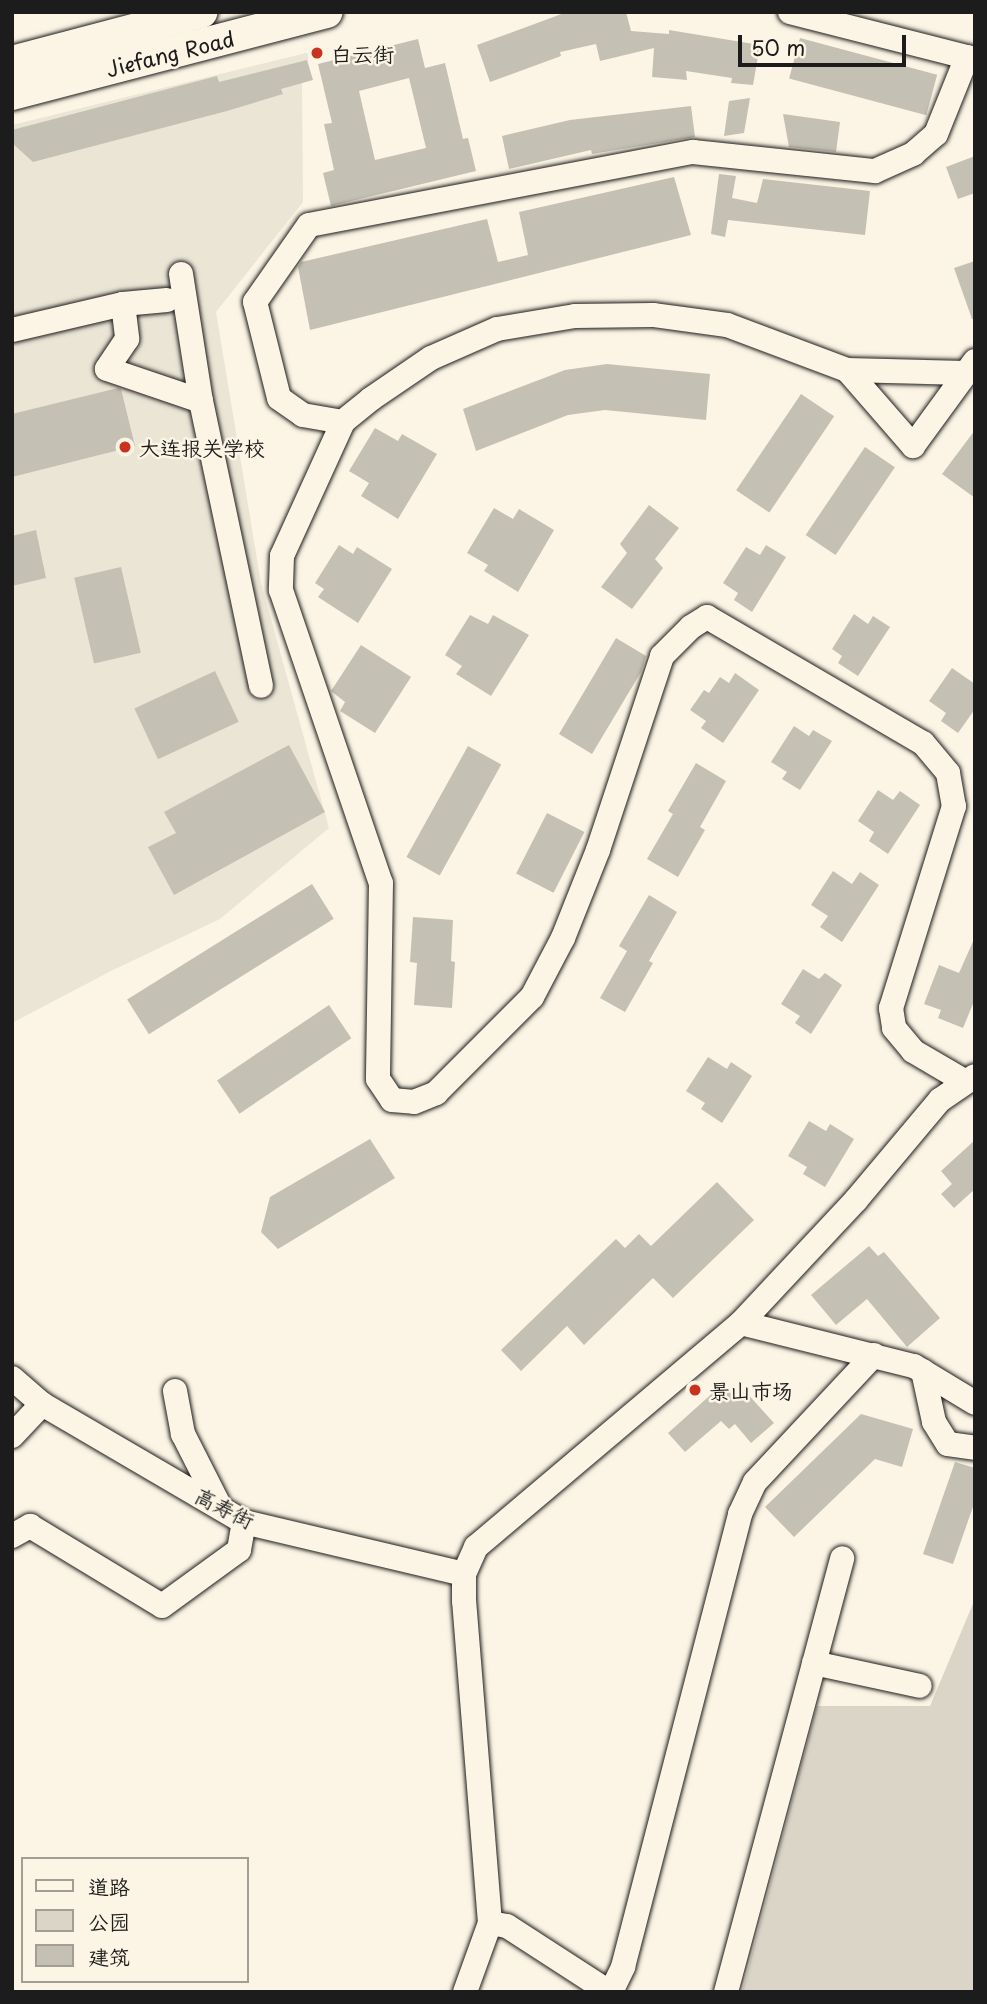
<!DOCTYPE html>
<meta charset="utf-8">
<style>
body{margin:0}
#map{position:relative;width:987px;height:2004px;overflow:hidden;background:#fcf5e5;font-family:"Playpen Sans","LXGW WenKai TC",sans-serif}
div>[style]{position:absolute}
.built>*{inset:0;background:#ebe5d6}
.green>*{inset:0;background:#dbd5c8}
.building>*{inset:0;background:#c4c0b3;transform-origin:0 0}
.roads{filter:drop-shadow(0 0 2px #1c1c1c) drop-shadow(0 0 2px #1c1c1c)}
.minor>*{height:24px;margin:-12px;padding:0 12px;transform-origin:12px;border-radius:12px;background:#fcf5e5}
.major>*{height:32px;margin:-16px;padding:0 16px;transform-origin:16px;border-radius:16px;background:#fcf5e5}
.dots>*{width:19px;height:19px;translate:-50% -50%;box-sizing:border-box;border:4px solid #fcf5e5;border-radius:50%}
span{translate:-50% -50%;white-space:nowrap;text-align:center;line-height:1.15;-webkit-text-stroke:5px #fcf5e5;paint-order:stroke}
.street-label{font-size:21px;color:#1c1c1c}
.poi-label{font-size:21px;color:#1c1c1c}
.left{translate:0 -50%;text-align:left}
.frame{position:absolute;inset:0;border:14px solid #1c1c1c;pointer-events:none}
.legend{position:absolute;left:21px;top:1857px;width:228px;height:126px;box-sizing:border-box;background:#fcf5e5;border:2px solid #a29e95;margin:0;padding:9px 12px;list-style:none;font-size:21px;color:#1c1c1c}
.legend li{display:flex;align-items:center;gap:14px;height:35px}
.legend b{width:35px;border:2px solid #a29e95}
.scale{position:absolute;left:738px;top:35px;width:168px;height:32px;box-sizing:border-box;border:4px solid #1c1c1c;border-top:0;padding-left:9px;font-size:21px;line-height:24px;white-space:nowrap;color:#1c1c1c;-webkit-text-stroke:5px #fcf5e5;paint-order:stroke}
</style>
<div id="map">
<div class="built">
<i style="clip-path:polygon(310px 52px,302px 84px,303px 202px,216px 312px,261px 583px,329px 828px,220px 919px,111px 971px,12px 1023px,12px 125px)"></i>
</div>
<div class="green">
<i style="clip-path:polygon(975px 1599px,975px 1992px,742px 1992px,817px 1706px,930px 1706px)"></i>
</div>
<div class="building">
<i style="clip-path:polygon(567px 12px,626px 12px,631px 31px,669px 34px,669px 30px,760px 45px,753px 85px,731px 83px,732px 78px,686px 71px,687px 80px,652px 77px,654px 48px,600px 61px,596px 44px,560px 52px,561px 56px,490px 82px,477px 45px)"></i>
<i style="left:800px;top:38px;width:142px;height:42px;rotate:15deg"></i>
<i style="clip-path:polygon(evenodd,418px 39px,425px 68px,445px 63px,463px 139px,468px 138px,476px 171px,331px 206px,323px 173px,334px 170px,324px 124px,332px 123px,318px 64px,418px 39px,409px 78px,426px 148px,375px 160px,359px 91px,409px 78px)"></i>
<i style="clip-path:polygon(307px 60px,313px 80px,281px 89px,283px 94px,227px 111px,33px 162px,12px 143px,12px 130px,217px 76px,219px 82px)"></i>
<i style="clip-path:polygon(750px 98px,744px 133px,724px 136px,729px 101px)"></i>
<i style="clip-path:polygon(691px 106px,695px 137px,592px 154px,591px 150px,509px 169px,502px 136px,570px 120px)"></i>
<i style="clip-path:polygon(783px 114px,840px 122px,836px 152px,789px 147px)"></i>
<i style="clip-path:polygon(975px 156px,975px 193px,958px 199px,946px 167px)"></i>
<i style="clip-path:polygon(719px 174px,736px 176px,732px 198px,757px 203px,763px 179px,870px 191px,865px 235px,728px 220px,725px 237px,711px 234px)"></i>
<i style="clip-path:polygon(674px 177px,691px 235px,310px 330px,298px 267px,301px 262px,487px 219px,498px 262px,528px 255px,519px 212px)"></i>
<i style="clip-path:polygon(975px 261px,975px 319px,972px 319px,954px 268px)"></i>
<i style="clip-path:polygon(607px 364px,710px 374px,706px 420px,605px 410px,568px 415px,476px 451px,463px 409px,565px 370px)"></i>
<i style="clip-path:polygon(118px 388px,121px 389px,135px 446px,12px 477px,12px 414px)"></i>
<i style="left:801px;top:394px;width:40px;height:116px;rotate:34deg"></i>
<i style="clip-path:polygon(375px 428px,398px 441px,402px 434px,437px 454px,398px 519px,361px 496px,369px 483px,349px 471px)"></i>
<i style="clip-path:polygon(975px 430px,975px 498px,942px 474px)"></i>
<i style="left:865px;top:447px;width:36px;height:106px;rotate:34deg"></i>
<i style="clip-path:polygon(649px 505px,679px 528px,655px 559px,663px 568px,632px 609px,601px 587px,627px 553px,620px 544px)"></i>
<i style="clip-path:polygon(494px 508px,513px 519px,519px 509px,554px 530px,518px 592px,484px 571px,488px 565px,467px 553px)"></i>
<i style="clip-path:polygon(36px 530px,46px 578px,12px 586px,12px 536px)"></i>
<i style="clip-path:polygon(339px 545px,353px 554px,357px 547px,392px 569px,358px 623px,318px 597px,324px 589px,315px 583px)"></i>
<i style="clip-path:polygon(766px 545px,786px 557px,752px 612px,734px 600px,738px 593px,723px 583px,746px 547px,760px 555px)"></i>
<i style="left:121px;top:567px;width:88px;height:48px;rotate:77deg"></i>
<i style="clip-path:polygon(854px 614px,868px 624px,873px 616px,890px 627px,858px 676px,838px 663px,842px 656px,832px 649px)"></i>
<i style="clip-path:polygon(470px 615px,488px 624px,493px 615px,529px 635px,491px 696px,456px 674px,462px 666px,445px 655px)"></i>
<i style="clip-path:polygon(616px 638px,646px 656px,641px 672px,592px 754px,559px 734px)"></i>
<i style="clip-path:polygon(361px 645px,411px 677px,375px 733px,340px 711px,345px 702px,331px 691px)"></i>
<i style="clip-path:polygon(952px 668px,975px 684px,975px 709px,958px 733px,941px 721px,946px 713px,929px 701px)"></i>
<i style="left:215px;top:671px;width:56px;height:89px;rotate:65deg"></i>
<i style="clip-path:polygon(735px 673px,759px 690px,723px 743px,701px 728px,706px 721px,690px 710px,704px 690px,709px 693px,720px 677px,729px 683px)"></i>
<i style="clip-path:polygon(794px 726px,809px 736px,813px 730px,832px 741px,800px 790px,782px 779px,787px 772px,771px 762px)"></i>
<i style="clip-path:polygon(289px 745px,325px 812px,174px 895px,148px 847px,176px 833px,164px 812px)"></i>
<i style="left:468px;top:746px;width:38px;height:127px;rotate:29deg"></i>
<i style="clip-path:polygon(696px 763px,726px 781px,700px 827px,705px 830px,678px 877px,647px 859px,673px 814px,668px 811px)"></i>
<i style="clip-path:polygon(878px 790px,893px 800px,900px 791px,920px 805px,888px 854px,869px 841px,874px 832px,858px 821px)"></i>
<i style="left:547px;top:813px;width:42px;height:68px;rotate:27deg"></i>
<i style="clip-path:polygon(833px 871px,852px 884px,860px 872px,879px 885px,842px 942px,820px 927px,828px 916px,811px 905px)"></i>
<i style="left:312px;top:884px;width:41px;height:218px;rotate:58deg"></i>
<i style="clip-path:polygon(649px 895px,677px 912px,649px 961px,653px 963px,625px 1012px,600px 998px,627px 951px,619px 946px)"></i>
<i style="clip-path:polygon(413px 917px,453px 920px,451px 961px,455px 962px,452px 1008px,414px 1005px,417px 963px,410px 962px)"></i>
<i style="clip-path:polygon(975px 937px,975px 999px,963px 1028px,938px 1018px,941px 1010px,924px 1004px,939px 965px,959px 973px)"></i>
<i style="clip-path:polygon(803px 969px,819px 979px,825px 973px,842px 985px,811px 1034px,795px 1023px,800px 1016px,781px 1004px)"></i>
<i style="left:329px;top:1005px;width:40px;height:135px;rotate:56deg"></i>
<i style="clip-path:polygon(708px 1057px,727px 1069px,731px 1062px,752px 1076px,722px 1123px,701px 1109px,705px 1103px,686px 1091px)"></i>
<i style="clip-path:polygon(809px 1121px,826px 1131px,830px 1124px,854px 1139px,825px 1187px,803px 1174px,807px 1167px,788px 1156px)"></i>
<i style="clip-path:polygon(370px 1139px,395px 1178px,278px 1249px,261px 1232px,270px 1197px)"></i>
<i style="clip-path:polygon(975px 1140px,975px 1189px,954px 1208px,941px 1194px,952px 1184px,941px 1171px)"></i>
<i style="clip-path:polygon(717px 1182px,754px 1220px,673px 1298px,653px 1278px,584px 1345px,567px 1326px,521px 1371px,501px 1350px,616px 1239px,625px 1248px,639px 1234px,651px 1246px)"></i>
<i style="clip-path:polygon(869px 1246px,878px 1256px,884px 1252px,940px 1318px,907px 1347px,867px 1299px,836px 1325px,811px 1295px)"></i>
<i style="clip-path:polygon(716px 1390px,721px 1395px,729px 1392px,739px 1396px,745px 1391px,774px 1423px,751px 1443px,735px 1424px,729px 1429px,721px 1421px,685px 1452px,668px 1433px)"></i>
<i style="clip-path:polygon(861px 1414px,913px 1429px,902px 1467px,875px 1459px,794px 1537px,765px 1507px)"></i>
<i style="clip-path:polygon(955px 1462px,975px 1468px,975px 1501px,953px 1564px,923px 1554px)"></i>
</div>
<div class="roads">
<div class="minor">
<i style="left:790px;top:12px;width:191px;rotate:14.3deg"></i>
<i style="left:181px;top:274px;width:129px;rotate:81.1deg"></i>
<i style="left:201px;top:401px;width:291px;rotate:78.1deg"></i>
<i style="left:123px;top:304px;width:35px;rotate:83deg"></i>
<i style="left:127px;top:339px;width:36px;rotate:124deg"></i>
<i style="left:107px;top:369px;width:99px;rotate:18.8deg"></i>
<i style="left:12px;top:330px;width:114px;rotate:-13.2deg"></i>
<i style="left:123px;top:304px;width:44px;rotate:-5.2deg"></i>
<i style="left:847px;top:370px;width:128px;rotate:-159.4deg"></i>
<i style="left:727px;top:325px;width:75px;rotate:-172.3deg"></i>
<i style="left:653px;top:315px;width:78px;rotate:179.3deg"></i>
<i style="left:575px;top:316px;width:79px;rotate:170.5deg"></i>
<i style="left:497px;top:329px;width:72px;rotate:156.3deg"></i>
<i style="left:431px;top:358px;width:73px;rotate:145.7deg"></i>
<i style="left:371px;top:399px;width:36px;rotate:141deg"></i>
<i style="left:343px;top:422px;width:147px;rotate:114.5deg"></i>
<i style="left:282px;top:556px;width:34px;rotate:92deg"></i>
<i style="left:281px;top:590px;width:310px;rotate:71.2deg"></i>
<i style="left:381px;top:883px;width:196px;rotate:90.9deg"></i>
<i style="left:378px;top:1079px;width:25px;rotate:56deg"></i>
<i style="left:392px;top:1100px;width:22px;rotate:5deg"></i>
<i style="left:414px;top:1102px;width:24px;rotate:-22deg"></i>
<i style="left:436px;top:1093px;width:136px;rotate:-45deg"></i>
<i style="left:532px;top:997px;width:67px;rotate:-62.3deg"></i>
<i style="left:563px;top:938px;width:95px;rotate:-68.3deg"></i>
<i style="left:598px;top:850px;width:204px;rotate:-71.7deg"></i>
<i style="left:662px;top:656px;width:41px;rotate:-45deg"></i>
<i style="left:691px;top:627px;width:19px;rotate:-32deg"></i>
<i style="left:707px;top:617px;width:250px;rotate:30.3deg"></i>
<i style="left:923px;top:743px;width:39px;rotate:50deg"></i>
<i style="left:948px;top:773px;width:34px;rotate:80deg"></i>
<i style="left:954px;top:806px;width:212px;rotate:107.3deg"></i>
<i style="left:891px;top:1008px;width:20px;rotate:81deg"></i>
<i style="left:894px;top:1028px;width:30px;rotate:50deg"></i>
<i style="left:913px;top:1051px;width:61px;rotate:30.3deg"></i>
<i style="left:966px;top:373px;width:119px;rotate:-178.6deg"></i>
<i style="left:847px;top:370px;width:101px;rotate:49deg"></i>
<i style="left:913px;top:446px;width:105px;rotate:-53.9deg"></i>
<i style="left:343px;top:422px;width:41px;rotate:-170.1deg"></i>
<i style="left:303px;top:415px;width:29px;rotate:-145deg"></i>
<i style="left:279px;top:398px;width:99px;rotate:-104deg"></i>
<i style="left:255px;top:302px;width:94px;rotate:-55deg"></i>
<i style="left:309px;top:225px;width:391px;rotate:-10.8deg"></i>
<i style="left:693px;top:152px;width:183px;rotate:6deg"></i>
<i style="left:875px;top:171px;width:42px;rotate:-24.1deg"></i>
<i style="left:913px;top:154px;width:30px;rotate:-41deg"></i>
<i style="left:936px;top:134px;width:83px;rotate:-68.1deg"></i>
<i style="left:741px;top:1323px;width:178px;rotate:14deg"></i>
<i style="left:914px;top:1366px;width:71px;rotate:31.2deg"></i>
<i style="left:923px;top:1371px;width:52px;rotate:77.8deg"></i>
<i style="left:934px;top:1422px;width:26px;rotate:58deg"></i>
<i style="left:948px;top:1444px;width:27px;rotate:8deg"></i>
<i style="left:12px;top:1378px;width:40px;rotate:41deg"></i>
<i style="left:42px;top:1404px;width:234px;rotate:30.3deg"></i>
<i style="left:244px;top:1522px;width:226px;rotate:13.3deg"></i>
<i style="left:175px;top:1391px;width:44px;rotate:79.5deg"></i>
<i style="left:183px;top:1434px;width:82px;rotate:63.1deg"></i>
<i style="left:12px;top:1436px;width:44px;rotate:-46.8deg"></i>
<i style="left:12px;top:1536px;width:21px;rotate:-29deg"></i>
<i style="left:30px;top:1526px;width:154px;rotate:31.2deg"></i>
<i style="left:162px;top:1606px;width:95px;rotate:-36deg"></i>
<i style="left:239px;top:1550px;width:28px;rotate:-80deg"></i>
<i style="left:814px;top:1663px;width:108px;rotate:12.2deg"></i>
<i style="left:490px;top:1923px;width:17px;rotate:10deg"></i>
<i style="left:507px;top:1926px;width:121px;rotate:32.9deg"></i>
<i style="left:465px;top:1992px;width:73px;rotate:-70.1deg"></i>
<i style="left:490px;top:1923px;width:323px;rotate:-94.6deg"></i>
<i style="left:464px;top:1601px;width:27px;rotate:-90deg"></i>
<i style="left:464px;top:1574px;width:30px;rotate:-66deg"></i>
<i style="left:476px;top:1547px;width:347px;rotate:-40.2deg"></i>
<i style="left:741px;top:1323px;width:168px;rotate:-46.9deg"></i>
<i style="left:856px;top:1200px;width:131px;rotate:-50deg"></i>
<i style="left:940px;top:1100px;width:42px;rotate:-34.4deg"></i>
<i style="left:611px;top:1992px;width:28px;rotate:-64deg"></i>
<i style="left:623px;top:1967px;width:468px;rotate:-75.5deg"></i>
<i style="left:740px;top:1514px;width:35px;rotate:-65deg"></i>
<i style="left:755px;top:1482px;width:174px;rotate:-46.9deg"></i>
<i style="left:726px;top:1992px;width:449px;rotate:-75deg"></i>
</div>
<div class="major">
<i style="left:12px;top:62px;width:196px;rotate:-14.8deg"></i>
<i style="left:12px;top:94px;width:325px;rotate:-14.6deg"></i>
</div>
</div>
<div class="dots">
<i style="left:317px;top:53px;background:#c8321e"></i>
<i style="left:125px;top:447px;background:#c8321e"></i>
<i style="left:695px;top:1390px;background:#c8321e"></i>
</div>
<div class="street-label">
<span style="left:170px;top:53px;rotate:-14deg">Jiefang Road</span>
<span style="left:225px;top:1507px;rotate:27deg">高寿街</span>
</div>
<div class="poi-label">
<span class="left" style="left:331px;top:53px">白云街</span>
<span class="left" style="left:139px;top:447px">大连报关学校</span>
<span class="left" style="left:709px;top:1390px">景山市场</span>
</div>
<div class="frame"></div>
<ul class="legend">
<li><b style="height:9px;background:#fcf5e5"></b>道路</li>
<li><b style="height:19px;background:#dbd5c8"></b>公园</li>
<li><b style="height:19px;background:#c4c0b3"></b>建筑</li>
</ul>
<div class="scale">50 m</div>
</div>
